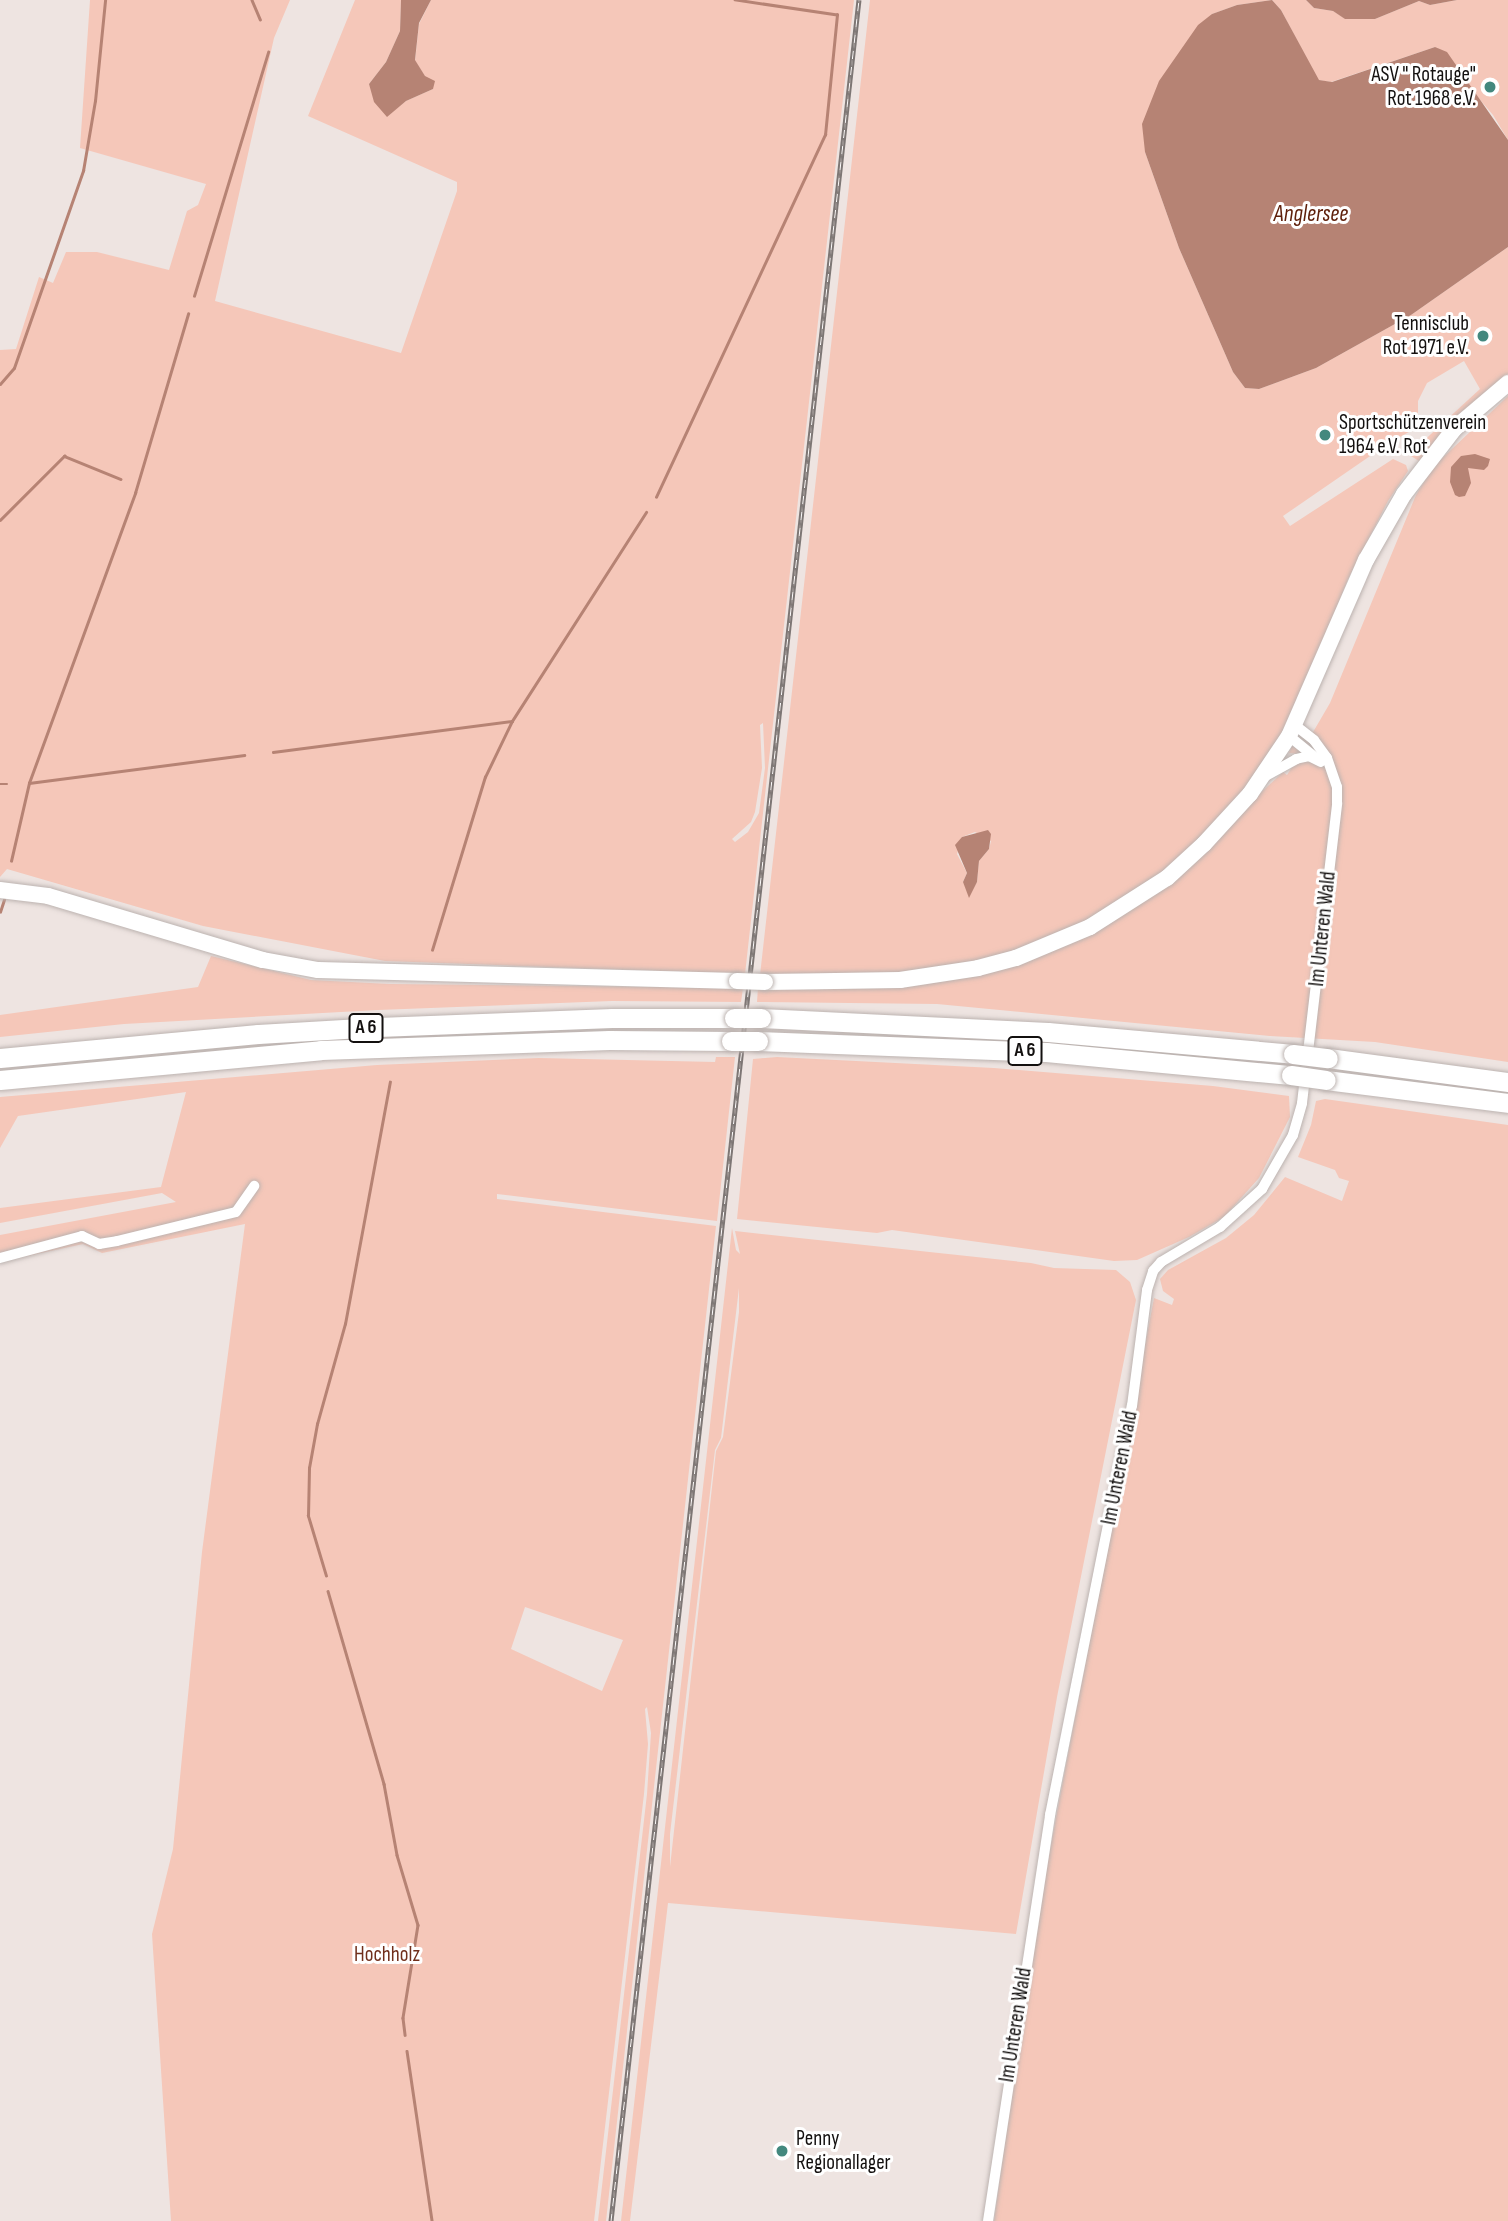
<!DOCTYPE html>
<meta charset="utf-8">
<style>
body{margin:0}
#map{position:relative;width:1508px;height:2221px;overflow:hidden;background:#eee4e1;font-family:"Sofia Sans Condensed",sans-serif}
div>[style]{position:absolute}
.green>*{inset:0;background:#f5c7b9}
.water>*{inset:0;background:#b68374}
.stream>*{height:2.5px;margin:-1.25px;padding:0 1.25px;transform-origin:1.25px;border-radius:1.25px;background:#b68374}
.roads{filter:drop-shadow(0 0 2px #bcb3b0) drop-shadow(0 0 2px #bcb3b0)}
.minor>*{height:10px;margin:-5px;padding:0 5px;transform-origin:5px;border-radius:5px;background:#fff}
.secondary>*{height:16px;margin:-8px;padding:0 8px;transform-origin:8px;border-radius:8px;background:#fff}
.motorway>*{height:19px;margin:-9.5px;padding:0 9.5px;transform-origin:9.5px;border-radius:9.5px;background:#fff}
.rail>*{height:5px;margin-top:-2.5px;transform-origin:0;background:repeating-linear-gradient(90deg,#fff 0 8px,#7d7674 0 16px);box-sizing:border-box;border-block:2px solid #7d7674}
.bridges{filter:drop-shadow(0 0 2px #bcb3b0) drop-shadow(0 0 2px #bcb3b0)}
.secondary-bridge>*{height:16px;margin:-8px;padding:0 8px;transform-origin:8px;border-radius:8px;background:#fff}
.motorway-bridge>*{height:19px;margin:-9.5px;padding:0 9.5px;transform-origin:9.5px;border-radius:9.5px;background:#fff}
.dots>*{width:19px;height:19px;translate:-50% -50%;box-sizing:border-box;border:4px solid #fff;border-radius:50%}
span{translate:-50% -50%;white-space:nowrap;text-align:center;line-height:1.15;-webkit-text-stroke:6px #fff;paint-order:stroke}
.shield-label span{padding:2px 5px;background:#fff;border:2px solid;border-radius:5px;-webkit-text-stroke-width:0}
.shield-label{font-size:19px;color:#13100f;font-weight:700}
.poi-label{font-size:21px;color:#13100f}
.right{translate:-100% -50%;text-align:right}
.left{translate:0 -50%;text-align:left}
.street-label{font-size:21px;color:#13100f}
.park-label{font-size:21px;color:#702f1b}
.water-label{font-size:23px;color:#5f200b;font-style:italic}
</style>
<div id="map">
<div class="green">
<i style="clip-path:polygon(evenodd,90px 0,290px 0,274px 38px,215px 301px,401px 353px,457px 191px,457px 182px,308px 116px,355px 0,401px 0,400px 31px,386px 62px,369px 84px,387px 116px,406px 101px,433px 89px,415px 61px,419px 24px,431px 0,854px 0,745px 974px,385px 961px,203px 926px,7px 869px,0 877px,0 350px,16px 349px,39px 277px,53px 283px,66px 252px,97px 252px,169px 270px,187px 211px,198px 205px,206px 184px,80px 148px,90px 0,763px 723px,765px 768px,759px 813px,748px 832px,735px 842px,732px 839px,751px 822px,755px 812px,762px 768px,760px 725px,763px 723px)"></i>
<i style="clip-path:polygon(evenodd,870px 0,1306px 0,1314px 8px,1333px 11px,1346px 19px,1375px 19px,1419px 1px,1430px 5px,1457px 0,1508px 0,1508px 140px,1493px 115px,1435px 47px,1331px 82px,1318px 80px,1281px 10px,1272px 0,1237px 5px,1212px 14px,1145px 152px,1179px 248px,1233px 372px,1245px 388px,1259px 389px,1316px 368px,1411px 315px,1508px 247px,1508px 376px,1419px 461px,1411px 456px,1418px 446px,1480px 389px,1464px 361px,1427px 383px,1418px 401px,1418px 427px,1389px 443px,1283px 516px,1290px 526px,1393px 459px,1406px 465px,1408px 471px,1388px 501px,1348px 579px,1298px 705px,1260px 771px,1199px 844px,1121px 904px,1052px 939px,977px 962px,899px 974px,760px 975px,870px 0,975px 832px,991px 841px,989px 849px,979px 861px,977px 882px,973px 888px,963px 882px,967px 873px,957px 854px,962px 837px,975px 832px)"></i>
<i style="clip-path:polygon(1508px 396px,1508px 1062px,1375px 1042px,1270px 1036px,937px 1004px,757px 1002px,758px 988px,900px 984px,1093px 932px,1253px 800px,1283px 772px,1287px 775px,1300px 754px,1289px 753px,1292px 746px,1301px 751px,1306px 743px,1300px 735px,1309px 739px,1330px 703px,1416px 495px,1434px 466px)"></i>
<i style="clip-path:polygon(211px 956px,311px 980px,390px 984px,743px 988px,741px 1002px,612px 1001px,378px 1010px,124px 1024px,0 1037px,0 1015px,198px 987px)"></i>
<i style="clip-path:polygon(evenodd,716px 1057px,735px 1057px,717px 1221px,497px 1194px,497px 1199px,716px 1226px,606px 2221px,598px 2221px,647px 1794px,651px 1733px,647px 1707px,645px 1709px,648px 1744px,644px 1794px,594px 2221px,171px 2221px,152px 1934px,173px 1849px,202px 1552px,245px 1224px,102px 1253px,83px 1244px,0 1262px,0 1235px,176px 1202px,162px 1193px,0 1223px,0 1208px,161px 1187px,186px 1092px,18px 1116px,0 1148px,0 1097px,377px 1065px,539px 1058px,715px 1062px,716px 1057px,525px 1607px,623px 1640px,602px 1691px,511px 1649px,525px 1607px)"></i>
<i style="clip-path:polygon(777px 1057px,994px 1068px,1213px 1086px,1289px 1096px,1290px 1117px,1259px 1178px,1224px 1217px,1189px 1237px,1137px 1260px,1114px 1261px,892px 1230px,877px 1233px,737px 1219px,753px 1059px)"></i>
<i style="clip-path:polygon(1325px 1099px,1508px 1125px,1508px 2221px,994px 2221px,1034px 1935px,1154px 1298px,1172px 1305px,1174px 1299px,1163px 1291px,1160px 1279px,1168px 1270px,1226px 1238px,1254px 1215px,1285px 1177px,1342px 1201px,1349px 1181px,1339px 1178px,1335px 1170px,1298px 1157px,1311px 1125px,1316px 1101px)"></i>
<i style="clip-path:polygon(evenodd,732px 1228px,736px 1250px,740px 1254px,735px 1231px,1031px 1263px,1054px 1268px,1116px 1270px,1130px 1282px,1136px 1300px,1057px 1697px,1016px 1934px,668px 1903px,630px 2221px,621px 2221px,732px 1228px,739px 1288px,739px 1312px,723px 1437px,716px 1451px,670px 1867px,670px 1834px,715px 1450px,721px 1438px,739px 1288px)"></i>
</div>
<div class="water">
<i style="clip-path:polygon(401px 0,431px 0,419px 23px,415px 60px,425px 76px,435px 81px,433px 89px,406px 101px,387px 117px,374px 102px,369px 84px,386px 62px,400px 31px)"></i>
<i style="clip-path:polygon(1272px 0,1281px 10px,1319px 80px,1332px 82px,1435px 47px,1447px 52px,1508px 140px,1508px 247px,1411px 315px,1316px 368px,1259px 389px,1245px 388px,1233px 372px,1179px 248px,1145px 152px,1142px 124px,1159px 81px,1198px 25px,1212px 14px,1237px 5px)"></i>
<i style="clip-path:polygon(1306px 0,1457px 0,1430px 5px,1419px 1px,1375px 19px,1345px 19px,1333px 11px,1314px 8px)"></i>
<i style="clip-path:polygon(1475px 454px,1490px 459px,1488px 466px,1484px 470px,1468px 468px,1471px 483px,1465px 496px,1459px 497px,1455px 495px,1450px 482px,1451px 467px,1461px 456px)"></i>
<i style="clip-path:polygon(988px 830px,991px 834px,989px 849px,979px 861px,977px 882px,969px 898px,963px 882px,967px 873px,955px 845px,962px 837px)"></i>
</div>
<div class="stream">
<i style="left:252px;top:0;width:21px;rotate:67deg"></i>
<i style="left:194px;top:296px;width:255px;rotate:-73.1deg"></i>
<i style="left:0;top:384px;width:21px;rotate:-49deg"></i>
<i style="left:14px;top:368px;width:209px;rotate:-70.7deg"></i>
<i style="left:83px;top:171px;width:71px;rotate:-80.3deg"></i>
<i style="left:95px;top:101px;width:101px;rotate:-84.3deg"></i>
<i style="left:656px;top:497px;width:400px;rotate:-65deg"></i>
<i style="left:825px;top:135px;width:121px;rotate:-84.3deg"></i>
<i style="left:837px;top:15px;width:103px;rotate:-171.6deg"></i>
<i style="left:0;top:520px;width:91px;rotate:-45deg"></i>
<i style="left:64px;top:456px;width:61px;rotate:22deg"></i>
<i style="left:273px;top:752px;width:241px;rotate:-7.4deg"></i>
<i style="left:29px;top:783px;width:217px;rotate:-7.4deg"></i>
<i style="left:0;top:784px;width:7px"></i>
<i style="left:11px;top:861px;width:80px;rotate:-77deg"></i>
<i style="left:29px;top:783px;width:309px;rotate:-69.9deg"></i>
<i style="left:135px;top:493px;width:187px;rotate:-73.5deg"></i>
<i style="left:0;top:912px;width:13px;rotate:-72deg"></i>
<i style="left:432px;top:950px;width:181px;rotate:-73deg"></i>
<i style="left:485px;top:777px;width:62px;rotate:-64.3deg"></i>
<i style="left:512px;top:721px;width:248px;rotate:-57.3deg"></i>
<i style="left:326px;top:1576px;width:63px;rotate:-106.7deg"></i>
<i style="left:308px;top:1516px;width:48px;rotate:-88.8deg"></i>
<i style="left:309px;top:1468px;width:45px;rotate:-79.7deg"></i>
<i style="left:317px;top:1424px;width:104px;rotate:-74.4deg"></i>
<i style="left:345px;top:1324px;width:246px;rotate:-79.5deg"></i>
<i style="left:328px;top:1591px;width:201px;rotate:73.8deg"></i>
<i style="left:384px;top:1784px;width:72px;rotate:79.6deg"></i>
<i style="left:397px;top:1855px;width:73px;rotate:73.3deg"></i>
<i style="left:418px;top:1925px;width:94px;rotate:99.2deg"></i>
<i style="left:403px;top:2018px;width:17px;rotate:83deg"></i>
<i style="left:407px;top:2051px;width:172px;rotate:81.6deg"></i>
</div>
<div class="roads">
<div class="minor">
<i style="left:1289px;top:736px;width:35px;rotate:39deg"></i>
<i style="left:1264px;top:777px;width:37px;rotate:-29deg"></i>
<i style="left:1296px;top:759px;width:13px;rotate:-13deg"></i>
<i style="left:1309px;top:756px;width:13px;rotate:27deg"></i>
<i style="left:0;top:1258px;width:85px;rotate:-15deg"></i>
<i style="left:82px;top:1236px;width:19px;rotate:25deg"></i>
<i style="left:99px;top:1244px;width:18px;rotate:-9deg"></i>
<i style="left:117px;top:1241px;width:122px;rotate:-13.7deg"></i>
<i style="left:236px;top:1212px;width:32px;rotate:-55deg"></i>
<i style="left:988px;top:2221px;width:411px;rotate:-81.3deg"></i>
<i style="left:1050px;top:1815px;width:417px;rotate:-78.7deg"></i>
<i style="left:1132px;top:1406px;width:117px;rotate:-82.6deg"></i>
<i style="left:1147px;top:1290px;width:20px;rotate:-72deg"></i>
<i style="left:1153px;top:1271px;width:12px;rotate:-48deg"></i>
<i style="left:1161px;top:1262px;width:69px;rotate:-30.7deg"></i>
<i style="left:1220px;top:1227px;width:57px;rotate:-42.1deg"></i>
<i style="left:1262px;top:1189px;width:62px;rotate:-60.1deg"></i>
<i style="left:1293px;top:1135px;width:33px;rotate:-74deg"></i>
<i style="left:1302px;top:1103px;width:302px;rotate:-83.3deg"></i>
<i style="left:1337px;top:803px;width:16px;rotate:-90deg"></i>
<i style="left:1337px;top:787px;width:31px;rotate:-109deg"></i>
<i style="left:1327px;top:758px;width:22px;rotate:-126deg"></i>
<i style="left:1314px;top:740px;width:24px;rotate:-142deg"></i>
</div>
<div class="secondary">
<i style="left:0;top:890px;width:48px;rotate:7.1deg"></i>
<i style="left:48px;top:896px;width:224px;rotate:16.6deg"></i>
<i style="left:263px;top:960px;width:56px;rotate:10.3deg"></i>
<i style="left:318px;top:970px;width:419px;rotate:1.5deg"></i>
<i style="left:765px;top:982px;width:135px;rotate:-0.8deg"></i>
<i style="left:900px;top:980px;width:79px;rotate:-8.7deg"></i>
<i style="left:978px;top:968px;width:39px;rotate:-15deg"></i>
<i style="left:1016px;top:958px;width:80px;rotate:-22.7deg"></i>
<i style="left:1090px;top:927px;width:91px;rotate:-32.5deg"></i>
<i style="left:1167px;top:878px;width:50px;rotate:-42.6deg"></i>
<i style="left:1204px;top:844px;width:68px;rotate:-47.4deg"></i>
<i style="left:1250px;top:794px;width:70px;rotate:-56.1deg"></i>
<i style="left:1289px;top:736px;width:192px;rotate:-66.4deg"></i>
<i style="left:1366px;top:560px;width:76px;rotate:-60.1deg"></i>
<i style="left:1404px;top:494px;width:82px;rotate:-52.4deg"></i>
<i style="left:1454px;top:429px;width:71px;rotate:-40.4deg"></i>
</div>
<div class="motorway">
<i style="left:761px;top:1018px;width:287px;rotate:2.8deg"></i>
<i style="left:1048px;top:1032px;width:246px;rotate:5.1deg"></i>
<i style="left:758px;top:1041px;width:288px;rotate:2.2deg"></i>
<i style="left:1046px;top:1052px;width:246px;rotate:5.4deg"></i>
<i style="left:0;top:1058px;width:259px;rotate:-5.3deg"></i>
<i style="left:258px;top:1034px;width:120px;rotate:-3.3deg"></i>
<i style="left:378px;top:1027px;width:234px;rotate:-2.2deg"></i>
<i style="left:612px;top:1018px;width:122px"></i>
<i style="left:1328px;top:1058px;width:182px;rotate:7.6deg"></i>
<i style="left:0;top:1080px;width:322px;rotate:-5.3deg"></i>
<i style="left:321px;top:1050px;width:288px;rotate:-2deg"></i>
<i style="left:609px;top:1040px;width:122px;rotate:0.5deg"></i>
<i style="left:1326px;top:1080px;width:183px;rotate:7.2deg"></i>
</div>
</div>
<div class="rail">
<i style="left:611px;top:2221px;width:2235px;rotate:-83.63deg"></i>
</div>
<div class="bridges">
<div class="secondary-bridge">
<i style="left:737px;top:981px;width:28px;rotate:2deg"></i>
</div>
<div class="motorway-bridge">
<i style="left:734px;top:1018px;width:27px"></i>
<i style="left:731px;top:1041px;width:27px"></i>
<i style="left:1293px;top:1054px;width:35px;rotate:7deg"></i>
<i style="left:1291px;top:1075px;width:35px;rotate:8deg"></i>
</div>
</div>
<div class="dots">
<i style="left:1490px;top:87px;background:#43887e"></i>
<i style="left:1483px;top:336px;background:#43887e"></i>
<i style="left:1325px;top:435px;background:#43887e"></i>
<i style="left:782px;top:2151px;background:#43887e"></i>
</div>
<div class="shield-label">
<span style="left:366px;top:1028px">A 6</span>
<span style="left:1025px;top:1051px">A 6</span>
</div>
<div class="poi-label">
<span class="right" style="left:1476px;top:87px">ASV " Rotauge"<br>Rot 1968 e.V.</span>
<span class="right" style="left:1469px;top:336px">Tennisclub<br>Rot 1971 e.V.</span>
<span class="left" style="left:1339px;top:435px">Sportschützenverein<br>1964 e.V. Rot</span>
<span class="left" style="left:796px;top:2151px">Penny<br>Regionallager</span>
</div>
<div class="street-label">
<span style="left:1323px;top:929px;rotate:-84deg">Im Unteren Wald</span>
<span style="left:1120px;top:1468px;rotate:-79deg">Im Unteren Wald</span>
<span style="left:1016px;top:2025px;rotate:-81deg">Im Unteren Wald</span>
</div>
<div class="park-label">
<span style="left:387px;top:1955px">Hochholz</span>
</div>
<div class="water-label">
<span style="left:1311px;top:214px">Anglersee</span>
</div>
</div>
